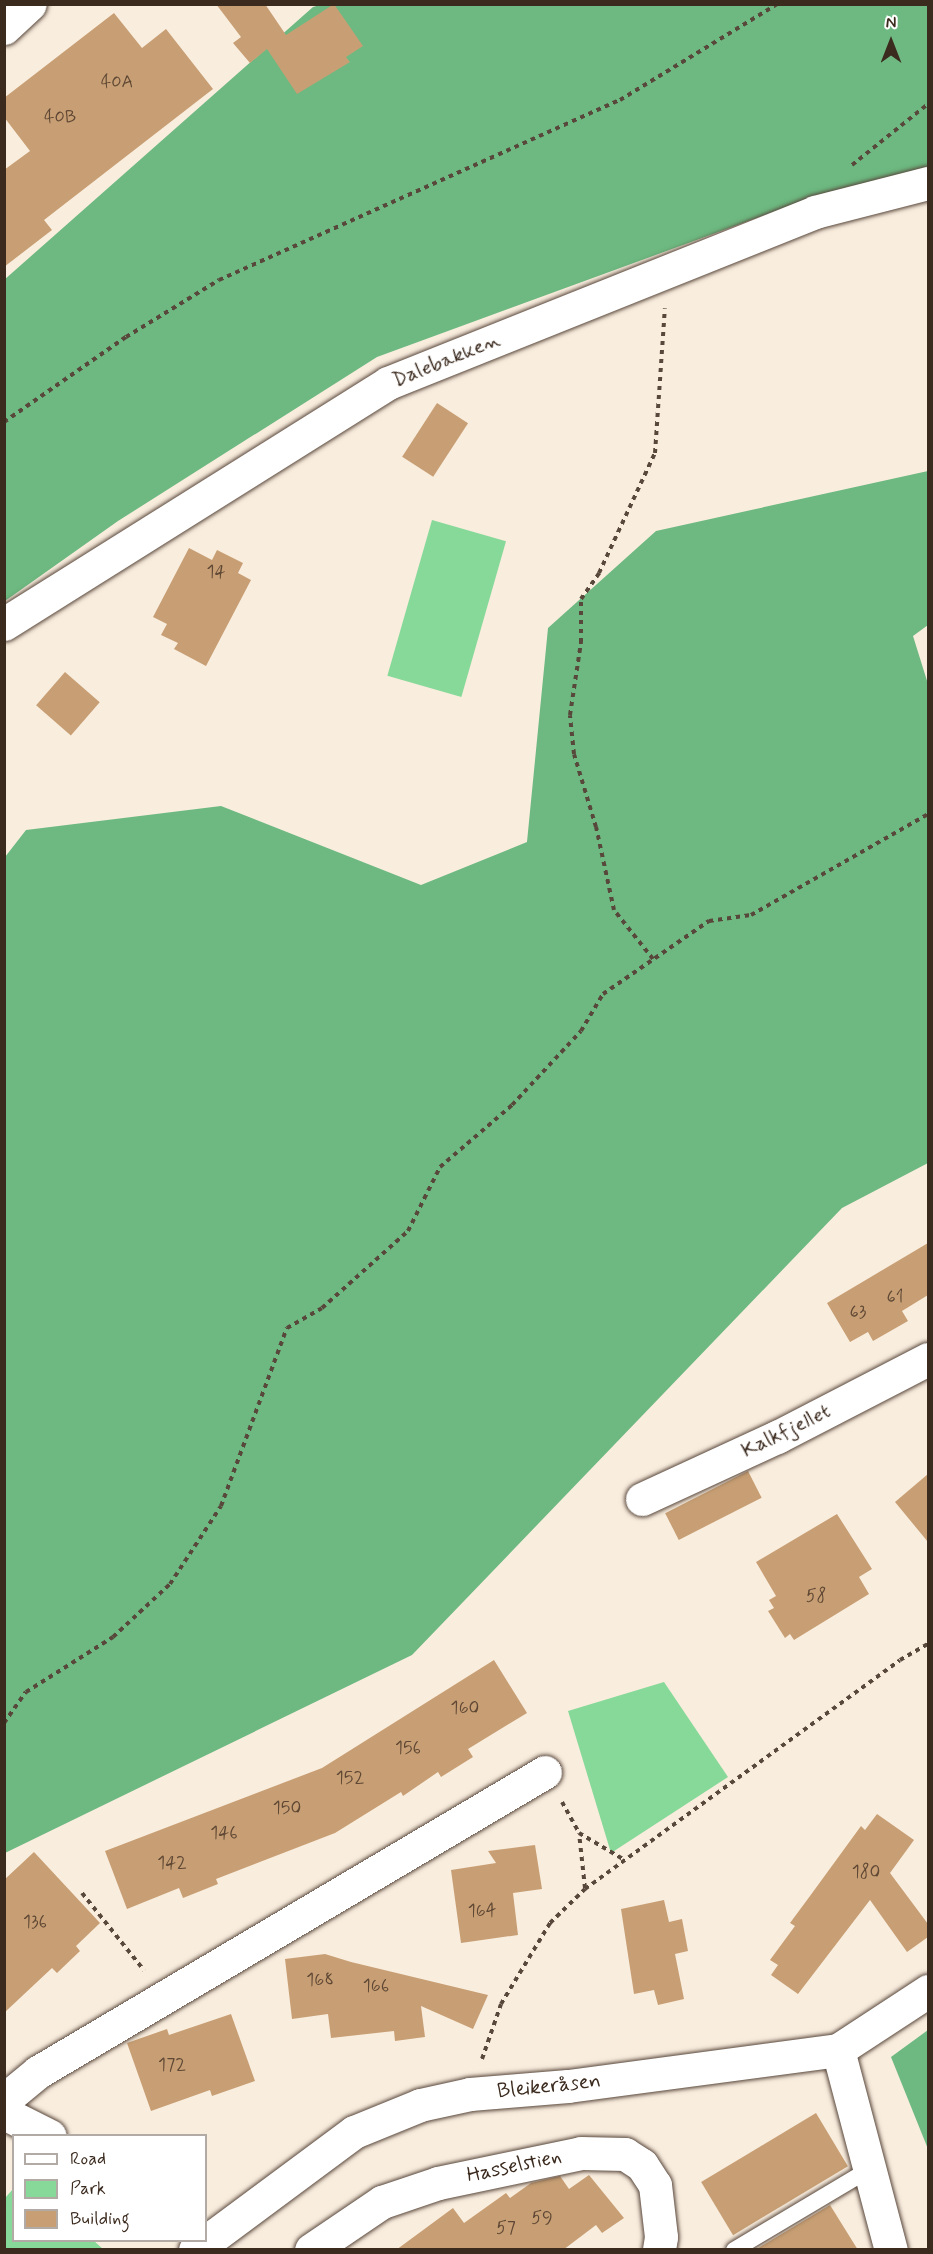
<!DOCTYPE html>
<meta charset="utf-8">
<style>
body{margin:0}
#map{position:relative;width:933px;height:2254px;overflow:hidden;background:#f9edde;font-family:Mynerve,sans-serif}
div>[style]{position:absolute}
.green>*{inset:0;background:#87d999;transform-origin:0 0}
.forest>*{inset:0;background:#6db981}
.building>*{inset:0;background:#c89f74;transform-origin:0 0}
.path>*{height:4px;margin-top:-2px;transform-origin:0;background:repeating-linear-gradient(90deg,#58473b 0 4.5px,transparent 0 9px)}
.roads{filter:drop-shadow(0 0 2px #58473b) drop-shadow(0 0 2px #58473b)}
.service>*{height:16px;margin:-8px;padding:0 8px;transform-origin:8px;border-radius:8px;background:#fff}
.minor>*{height:33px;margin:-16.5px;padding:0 16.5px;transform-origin:16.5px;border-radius:16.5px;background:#fff}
span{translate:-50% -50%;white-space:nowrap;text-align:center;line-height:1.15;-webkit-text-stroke:4.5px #fff;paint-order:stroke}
.number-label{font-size:18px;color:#5e4734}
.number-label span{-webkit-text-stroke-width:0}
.street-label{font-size:21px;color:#3b2a1e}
.frame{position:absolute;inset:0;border:6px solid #3b2a1e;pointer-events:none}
.legend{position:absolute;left:12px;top:2134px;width:195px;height:108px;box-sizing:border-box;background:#fff;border:2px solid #b1aaa5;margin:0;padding:8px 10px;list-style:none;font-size:18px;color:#3b2a1e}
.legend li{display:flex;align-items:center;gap:12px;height:30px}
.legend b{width:30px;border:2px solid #b1aaa5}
.north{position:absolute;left:861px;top:12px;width:60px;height:60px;-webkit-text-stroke:4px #fff;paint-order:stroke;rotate:0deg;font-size:16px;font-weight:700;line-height:24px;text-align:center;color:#3b2a1e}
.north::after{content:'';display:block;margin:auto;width:21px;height:27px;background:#3b2a1e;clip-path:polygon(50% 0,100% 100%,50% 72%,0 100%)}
</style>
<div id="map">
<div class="green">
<i style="left:432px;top:520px;width:77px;height:162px;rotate:16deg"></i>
<i style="clip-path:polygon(664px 1682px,728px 1777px,611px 1853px,568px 1711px)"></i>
<i style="clip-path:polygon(13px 2189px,14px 2240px,94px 2241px,103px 2249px,5px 2249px,5px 2198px)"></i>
</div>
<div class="forest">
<i style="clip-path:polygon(323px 4px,928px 5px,928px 168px,825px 193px,377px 357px,118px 521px,5px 601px,4px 280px,313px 7px)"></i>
<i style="clip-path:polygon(928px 471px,928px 625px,913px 636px,928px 684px,928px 1163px,842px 1208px,412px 1655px,5px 1853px,5px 857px,26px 830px,221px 806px,421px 885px,527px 842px,548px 628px,656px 531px)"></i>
<i style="clip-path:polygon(928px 2030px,928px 2149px,891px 2057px)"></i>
</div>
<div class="building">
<i style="clip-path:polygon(216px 4px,265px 4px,286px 35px,334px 4px,363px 46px,346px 57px,350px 62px,297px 94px,267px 49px,250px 63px,233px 43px,241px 37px)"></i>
<i style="clip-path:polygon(114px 13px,142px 48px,166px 29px,213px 89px,44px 220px,52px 230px,4px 267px,4px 170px,30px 151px,4px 117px,4px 98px)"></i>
<i style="left:437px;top:403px;width:37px;height:64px;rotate:33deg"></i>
<i style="clip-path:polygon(189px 548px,212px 560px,217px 550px,243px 563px,238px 573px,251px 580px,206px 666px,174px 649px,178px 643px,161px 635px,167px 624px,153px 617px)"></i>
<i style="left:65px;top:672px;width:46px;height:44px;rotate:41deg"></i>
<i style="clip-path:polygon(928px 1243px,928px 1295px,902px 1311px,908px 1321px,873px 1341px,868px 1332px,850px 1342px,827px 1303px)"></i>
<i style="left:748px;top:1471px;width:30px;height:93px;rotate:63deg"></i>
<i style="clip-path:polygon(928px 1474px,928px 1542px,895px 1502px)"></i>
<i style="clip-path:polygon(837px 1514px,872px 1569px,859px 1577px,869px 1594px,794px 1640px,790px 1634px,785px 1638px,768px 1611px,774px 1608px,769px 1600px,776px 1596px,756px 1562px)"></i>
<i style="clip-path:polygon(494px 1660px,527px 1713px,468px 1749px,473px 1757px,441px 1777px,438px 1772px,403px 1796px,401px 1792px,335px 1833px,216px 1879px,218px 1884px,183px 1898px,179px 1888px,127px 1909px,105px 1851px,322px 1768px)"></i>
<i style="clip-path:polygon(877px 1814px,914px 1840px,890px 1873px,928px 1924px,928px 1937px,907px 1952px,870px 1900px,798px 1994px,771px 1975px,778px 1965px,770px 1960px,795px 1926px,790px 1923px,810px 1896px,861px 1826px,865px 1830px)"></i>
<i style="clip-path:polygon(535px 1845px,542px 1889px,513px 1893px,518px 1935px,461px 1943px,451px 1870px,496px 1863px,488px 1851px)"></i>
<i style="clip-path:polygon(34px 1852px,100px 1923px,76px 1946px,80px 1951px,57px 1973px,52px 1968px,4px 2013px,4px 1880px)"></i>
<i style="clip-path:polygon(664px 1900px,669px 1922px,682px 1919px,688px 1951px,675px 1954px,684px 1999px,658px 2005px,654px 1990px,634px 1994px,621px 1909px)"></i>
<i style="clip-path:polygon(325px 1954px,351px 1962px,488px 1995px,473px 2029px,421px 2006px,425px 2037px,395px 2041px,394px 2031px,331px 2038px,328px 2014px,292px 2019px,285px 1959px)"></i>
<i style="clip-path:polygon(231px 2014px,255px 2081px,212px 2096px,210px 2090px,151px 2111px,127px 2043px,167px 2029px,169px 2035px)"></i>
<i style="left:816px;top:2113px;width:62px;height:134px;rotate:59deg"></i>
<i style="clip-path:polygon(589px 2175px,624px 2218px,602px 2233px,596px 2225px,563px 2250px,396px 2250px,453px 2208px,464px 2223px,506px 2193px,510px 2198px,531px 2183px,560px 2176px,569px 2189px)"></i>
<i style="clip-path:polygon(830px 2205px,858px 2250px,755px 2250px)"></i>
</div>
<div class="path">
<i style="left:852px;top:165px;width:97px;rotate:-38.8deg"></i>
<i style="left:4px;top:422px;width:149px;rotate:-34.9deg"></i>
<i style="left:126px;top:337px;width:109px;rotate:-31.5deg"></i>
<i style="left:219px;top:280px;width:440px;rotate:-24.2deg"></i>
<i style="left:620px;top:100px;width:184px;rotate:-31.4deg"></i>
<i style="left:653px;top:959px;width:63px;rotate:-128.5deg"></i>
<i style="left:614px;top:910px;width:85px;rotate:-102.2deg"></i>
<i style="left:596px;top:827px;width:76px;rotate:-106.8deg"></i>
<i style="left:574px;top:754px;width:39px;rotate:-96deg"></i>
<i style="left:570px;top:715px;width:74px;rotate:-81.4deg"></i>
<i style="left:581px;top:642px;width:43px;rotate:-90deg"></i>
<i style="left:581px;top:599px;width:32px;rotate:-55deg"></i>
<i style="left:599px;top:573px;width:132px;rotate:-65deg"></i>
<i style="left:655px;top:453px;width:145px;rotate:-86.1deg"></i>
<i style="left:4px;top:1723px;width:38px;rotate:-55deg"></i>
<i style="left:26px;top:1692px;width:103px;rotate:-32.3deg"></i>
<i style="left:113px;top:1637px;width:78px;rotate:-42.9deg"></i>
<i style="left:170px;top:1584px;width:93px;rotate:-56.8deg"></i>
<i style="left:221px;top:1506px;width:190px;rotate:-69.7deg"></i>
<i style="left:287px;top:1328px;width:40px;rotate:-29.7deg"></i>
<i style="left:322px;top:1308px;width:115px;rotate:-41.8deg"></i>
<i style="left:408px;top:1231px;width:72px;rotate:-63.4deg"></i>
<i style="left:440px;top:1167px;width:95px;rotate:-40.7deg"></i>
<i style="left:512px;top:1105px;width:101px;rotate:-47deg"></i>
<i style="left:581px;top:1031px;width:43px;rotate:-59.3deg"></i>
<i style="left:603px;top:994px;width:129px;rotate:-34.6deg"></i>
<i style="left:709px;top:921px;width:42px;rotate:-8.1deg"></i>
<i style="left:751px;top:915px;width:204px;rotate:-29.7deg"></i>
<i style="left:562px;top:1802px;width:35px;rotate:61deg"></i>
<i style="left:585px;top:1888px;width:55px;rotate:-96.2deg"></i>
<i style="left:579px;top:1833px;width:51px;rotate:30.6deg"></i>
<i style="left:82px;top:1893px;width:99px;rotate:51.2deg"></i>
<i style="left:482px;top:2059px;width:58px;rotate:-70.9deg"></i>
<i style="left:501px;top:2004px;width:95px;rotate:-58.8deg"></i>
<i style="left:550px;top:1923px;width:49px;rotate:-44.2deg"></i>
<i style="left:585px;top:1889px;width:389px;rotate:-36deg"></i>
<i style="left:900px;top:1660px;width:32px;rotate:-30deg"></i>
</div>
<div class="roads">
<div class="service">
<i style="left:734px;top:2250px;width:158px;rotate:-30.8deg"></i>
</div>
<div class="minor">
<i style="left:4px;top:28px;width:35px;rotate:-43deg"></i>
<i style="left:4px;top:624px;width:453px;rotate:-32.1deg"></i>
<i style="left:388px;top:383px;width:460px;rotate:-21.8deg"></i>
<i style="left:815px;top:212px;width:117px;rotate:-14.4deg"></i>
<i style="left:642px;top:1499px;width:149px;rotate:-24.7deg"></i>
<i style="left:777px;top:1437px;width:170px;rotate:-27.3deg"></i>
<i style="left:838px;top:2050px;width:207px;rotate:75.2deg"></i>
<i style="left:4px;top:2100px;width:44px;rotate:-39.5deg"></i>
<i style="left:38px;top:2072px;width:589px;rotate:-30.61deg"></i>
<i style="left:4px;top:2113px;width:51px;rotate:26.6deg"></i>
<i style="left:195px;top:2250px;width:198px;rotate:-36.6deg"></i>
<i style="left:354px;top:2132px;width:71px;rotate:-22.2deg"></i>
<i style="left:420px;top:2105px;width:51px;rotate:-12.4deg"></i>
<i style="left:470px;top:2094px;width:98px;rotate:-4.7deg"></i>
<i style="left:568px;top:2086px;width:272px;rotate:-7.6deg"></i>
<i style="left:838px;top:2050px;width:108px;rotate:-33.2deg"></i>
<i style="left:311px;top:2250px;width:86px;rotate:-34.1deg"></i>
<i style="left:382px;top:2202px;width:59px;rotate:-18.7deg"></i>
<i style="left:438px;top:2183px;width:146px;rotate:-11.8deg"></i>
<i style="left:581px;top:2153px;width:44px;rotate:1.3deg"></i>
<i style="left:625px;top:2154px;width:20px;rotate:33deg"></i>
<i style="left:642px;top:2165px;width:24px;rotate:57deg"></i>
<i style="left:655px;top:2185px;width:52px;rotate:83.4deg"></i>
<i style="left:661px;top:2237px;width:13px;rotate:99deg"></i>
</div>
</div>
<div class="number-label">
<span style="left:117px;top:82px">40A</span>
<span style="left:60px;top:117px">40B</span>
<span style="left:216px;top:572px">14</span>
<span style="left:895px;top:1297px">61</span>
<span style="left:858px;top:1312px">63</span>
<span style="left:816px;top:1596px">58</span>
<span style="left:465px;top:1708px">160</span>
<span style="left:408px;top:1748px">156</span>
<span style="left:350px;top:1778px">152</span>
<span style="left:287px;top:1808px">150</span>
<span style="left:224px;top:1833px">146</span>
<span style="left:172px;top:1863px">142</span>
<span style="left:866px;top:1872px">180</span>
<span style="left:482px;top:1911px">164</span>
<span style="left:35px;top:1922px">136</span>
<span style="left:320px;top:1980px">168</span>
<span style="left:376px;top:1986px">166</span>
<span style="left:172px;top:2065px">172</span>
<span style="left:542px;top:2218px">59</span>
<span style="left:506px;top:2228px">57</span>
</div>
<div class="street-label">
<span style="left:446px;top:360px;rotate:-22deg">Dalebakken</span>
<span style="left:786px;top:1431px;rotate:-26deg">Kalkfjellet</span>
<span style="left:549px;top:2086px;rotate:-6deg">Bleikeråsen</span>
<span style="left:514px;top:2166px;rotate:-12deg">Hasselstien</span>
</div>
<div class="frame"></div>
<ul class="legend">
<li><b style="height:8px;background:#fff"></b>Road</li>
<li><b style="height:16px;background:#87d999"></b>Park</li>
<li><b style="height:16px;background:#c89f74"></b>Building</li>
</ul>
<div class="north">N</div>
</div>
